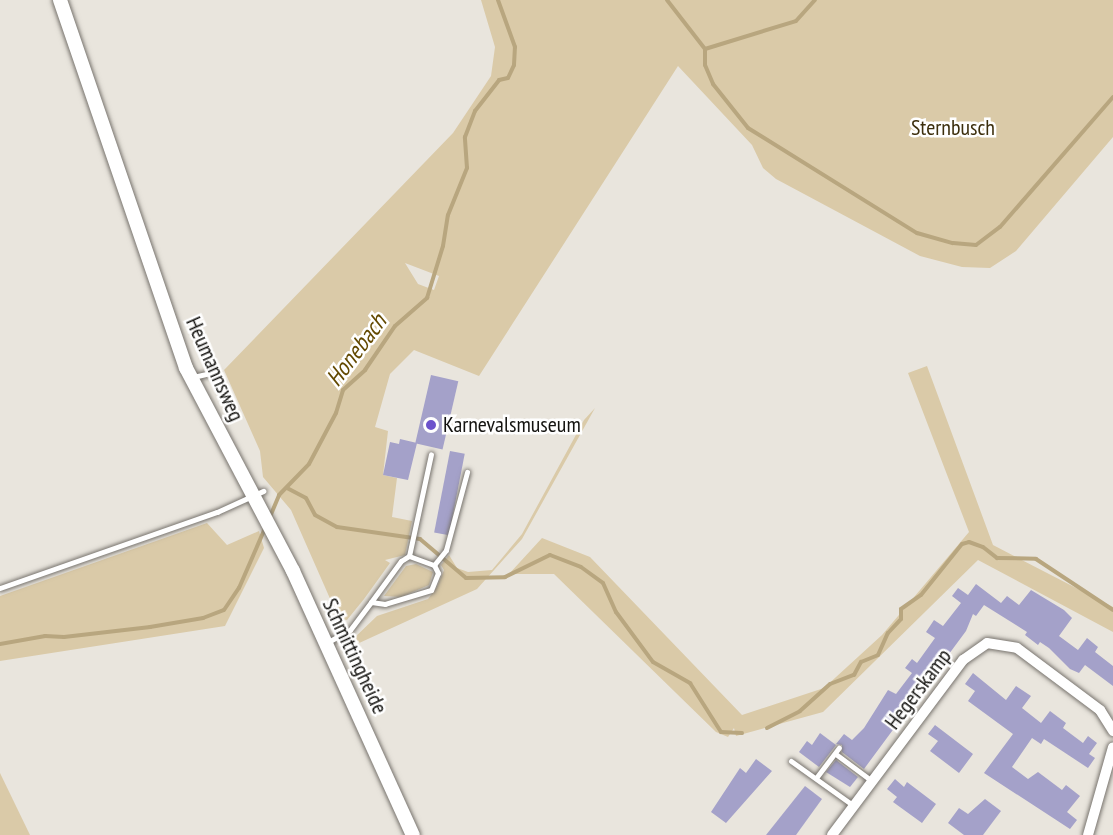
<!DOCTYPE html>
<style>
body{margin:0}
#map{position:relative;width:1113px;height:835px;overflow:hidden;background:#e9e5dd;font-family:"PT Sans Narrow",sans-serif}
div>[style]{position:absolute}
.green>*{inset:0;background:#dacaa8}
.stream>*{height:4px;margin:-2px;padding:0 2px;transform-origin:2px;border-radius:2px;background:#b8a67f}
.building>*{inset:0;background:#a4a1c9;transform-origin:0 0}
.roads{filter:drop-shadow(0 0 2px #78746e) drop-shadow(0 0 2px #78746e)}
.service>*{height:5px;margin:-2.5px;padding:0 2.5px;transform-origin:2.5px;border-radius:2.5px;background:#fff}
.minor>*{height:10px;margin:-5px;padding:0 5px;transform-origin:5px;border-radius:5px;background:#fff}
.tertiary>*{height:14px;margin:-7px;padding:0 7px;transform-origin:7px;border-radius:7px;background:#fff}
.dots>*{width:16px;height:16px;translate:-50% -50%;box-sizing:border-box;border:3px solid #fff;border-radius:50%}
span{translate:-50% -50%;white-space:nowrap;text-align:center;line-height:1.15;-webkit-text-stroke:5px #fff;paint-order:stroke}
.park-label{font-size:22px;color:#3c2e0c}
.street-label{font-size:22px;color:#141310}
.poi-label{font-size:22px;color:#141310}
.left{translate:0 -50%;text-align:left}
.water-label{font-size:24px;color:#634900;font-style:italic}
</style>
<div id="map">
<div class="green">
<i style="clip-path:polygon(evenodd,481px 0,1113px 0,1113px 137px,1016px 251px,990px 268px,962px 267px,920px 256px,776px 179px,763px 168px,752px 145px,678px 66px,479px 376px,414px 350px,390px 374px,375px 427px,388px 431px,383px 475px,397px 478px,392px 517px,412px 521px,405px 555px,385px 560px,390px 563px,364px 599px,347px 620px,339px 619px,291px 510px,263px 477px,260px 451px,224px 370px,453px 133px,491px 76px,495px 47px,481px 0,405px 263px,439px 276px,434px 290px,418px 284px,405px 263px)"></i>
<i style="clip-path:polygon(927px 366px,993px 545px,1113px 607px,1113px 632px,978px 560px,823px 712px,736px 736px,734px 728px,728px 737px,716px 732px,554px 574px,509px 574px,542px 538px,590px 557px,742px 715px,824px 688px,882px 635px,969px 532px,908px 373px)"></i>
<i style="clip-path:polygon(595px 408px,522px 539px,477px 589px,357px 644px,351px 641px,377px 616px,428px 599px,437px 587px,444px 570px,441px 565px,449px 555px,457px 568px,468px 572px,492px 570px,522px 534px,584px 420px)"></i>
<i style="clip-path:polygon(207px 523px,227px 545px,259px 531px,264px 548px,225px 626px,0 661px,0 596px)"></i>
<i style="clip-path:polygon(416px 564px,433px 572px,429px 585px,401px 597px,384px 596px,406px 566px)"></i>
<i style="clip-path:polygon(0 773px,30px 835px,0 835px)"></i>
</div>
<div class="stream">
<i style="left:667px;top:0;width:62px;rotate:52.2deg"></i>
<i style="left:705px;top:49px;width:16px;rotate:90deg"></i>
<i style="left:705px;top:65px;width:21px;rotate:67deg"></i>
<i style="left:713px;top:84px;width:56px;rotate:51.5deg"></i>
<i style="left:748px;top:128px;width:199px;rotate:31.9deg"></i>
<i style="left:917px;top:233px;width:37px;rotate:16deg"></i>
<i style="left:953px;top:243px;width:23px;rotate:5deg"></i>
<i style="left:976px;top:245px;width:30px;rotate:-37deg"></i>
<i style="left:1000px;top:227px;width:172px;rotate:-49deg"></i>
<i style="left:705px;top:49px;width:95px;rotate:-17.1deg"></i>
<i style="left:796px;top:21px;width:28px;rotate:-48deg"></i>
<i style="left:287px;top:488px;width:21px;rotate:28deg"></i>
<i style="left:306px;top:498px;width:19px;rotate:62deg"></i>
<i style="left:315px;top:515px;width:25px;rotate:29deg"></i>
<i style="left:337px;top:527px;width:84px;rotate:8.2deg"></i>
<i style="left:420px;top:539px;width:60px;rotate:40.3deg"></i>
<i style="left:466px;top:578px;width:39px;rotate:-1deg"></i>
<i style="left:505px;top:577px;width:50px;rotate:-26.1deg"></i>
<i style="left:550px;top:555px;width:33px;rotate:21deg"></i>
<i style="left:581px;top:567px;width:27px;rotate:36deg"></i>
<i style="left:603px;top:583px;width:32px;rotate:66deg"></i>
<i style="left:616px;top:612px;width:62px;rotate:53.5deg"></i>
<i style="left:653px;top:662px;width:43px;rotate:29.6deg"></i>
<i style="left:690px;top:683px;width:58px;rotate:57.7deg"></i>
<i style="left:721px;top:732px;width:21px;rotate:3deg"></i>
<i style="left:269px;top:519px;width:26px;rotate:-67deg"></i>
<i style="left:279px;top:495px;width:43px;rotate:-45.9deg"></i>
<i style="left:309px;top:464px;width:58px;rotate:-62.1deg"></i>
<i style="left:336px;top:413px;width:24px;rotate:-73deg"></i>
<i style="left:343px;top:390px;width:30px;rotate:-42deg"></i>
<i style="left:365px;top:370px;width:53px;rotate:-55.7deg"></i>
<i style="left:395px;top:326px;width:43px;rotate:-41.2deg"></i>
<i style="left:427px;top:298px;width:54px;rotate:-72.9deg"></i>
<i style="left:443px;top:246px;width:31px;rotate:-81deg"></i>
<i style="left:448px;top:215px;width:51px;rotate:-68deg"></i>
<i style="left:467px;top:168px;width:31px;rotate:-94deg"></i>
<i style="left:465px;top:137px;width:28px;rotate:-69deg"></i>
<i style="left:475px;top:111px;width:39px;rotate:-52deg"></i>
<i style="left:499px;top:80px;width:9px;rotate:-13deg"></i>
<i style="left:508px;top:78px;width:14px;rotate:-65deg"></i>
<i style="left:514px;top:65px;width:18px;rotate:-87deg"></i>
<i style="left:515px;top:47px;width:50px;rotate:-109.9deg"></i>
<i style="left:0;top:644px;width:46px;rotate:-10.1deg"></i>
<i style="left:45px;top:636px;width:19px;rotate:3deg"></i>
<i style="left:64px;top:637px;width:87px;rotate:-6.6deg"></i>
<i style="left:150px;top:627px;width:54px;rotate:-9.6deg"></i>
<i style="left:203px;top:618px;width:22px;rotate:-21deg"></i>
<i style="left:224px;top:610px;width:27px;rotate:-56deg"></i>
<i style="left:239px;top:588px;width:68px;rotate:-66.5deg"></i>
<i style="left:767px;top:728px;width:37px;rotate:-27deg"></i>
<i style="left:800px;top:711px;width:40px;rotate:-42deg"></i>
<i style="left:830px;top:684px;width:26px;rotate:-21deg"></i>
<i style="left:854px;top:675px;width:15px;rotate:-62deg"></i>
<i style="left:861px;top:662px;width:18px;rotate:-22deg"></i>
<i style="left:878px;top:655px;width:24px;rotate:-66deg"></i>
<i style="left:888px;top:633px;width:19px;rotate:-47deg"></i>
<i style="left:901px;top:619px;width:10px;rotate:-90deg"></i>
<i style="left:901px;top:609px;width:24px;rotate:-35deg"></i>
<i style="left:921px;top:595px;width:65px;rotate:-51.2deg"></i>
<i style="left:962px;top:544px;width:7px;rotate:-16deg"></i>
<i style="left:969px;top:542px;width:15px;rotate:20deg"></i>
<i style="left:983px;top:547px;width:18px;rotate:38deg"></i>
<i style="left:997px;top:558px;width:39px;rotate:1deg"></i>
<i style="left:1036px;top:559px;width:92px;rotate:33.5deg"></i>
</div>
<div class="building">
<i style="left:431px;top:375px;width:28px;height:70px;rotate:13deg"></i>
<i style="clip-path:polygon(400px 439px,417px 443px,408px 480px,383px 475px,390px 442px,399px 444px)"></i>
<i style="left:450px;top:451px;width:15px;height:83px;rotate:11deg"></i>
<i style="clip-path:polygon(976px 584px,1001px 603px,1007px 596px,1019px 605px,1031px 590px,1064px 610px,1072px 618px,1059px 636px,1078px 650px,1087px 638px,1098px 647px,1095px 652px,1113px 666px,1113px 686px,1085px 665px,1079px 673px,1070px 669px,1049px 648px,1040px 642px,1038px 645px,1025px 635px,1027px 632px,984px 605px,976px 616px,973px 614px,966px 631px,864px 769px,842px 752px,842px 745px,836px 744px,844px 734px,852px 740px,864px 728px,888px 690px,896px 694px,912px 673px,905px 668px,912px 659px,917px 663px,935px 638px,926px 632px,934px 620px,943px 626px,961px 603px,952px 596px,958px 588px,968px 595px)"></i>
<i style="clip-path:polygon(973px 673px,1006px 700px,1016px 686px,1031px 696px,1022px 708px,1041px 723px,1050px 711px,1066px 723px,1063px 728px,1083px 743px,1088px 736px,1097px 743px,1089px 754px,1095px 758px,1088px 768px,1044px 739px,1041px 744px,1032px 738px,1012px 767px,1028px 779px,1038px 772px,1062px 790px,1066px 785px,1080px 796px,1067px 812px,1077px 820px,1070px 829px,984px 773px,1013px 734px,968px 701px,975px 691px,965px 684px)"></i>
<i style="clip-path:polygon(935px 725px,973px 754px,959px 773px,930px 751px,938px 741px,928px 734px)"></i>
<i style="clip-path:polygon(820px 733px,836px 745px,819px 767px,799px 752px,807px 741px,812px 745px)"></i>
<i style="clip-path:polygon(756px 759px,772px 771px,726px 823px,711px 812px,740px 768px,746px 773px)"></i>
<i style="clip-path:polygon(836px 760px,858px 777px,850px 787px,826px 772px)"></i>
<i style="clip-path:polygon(895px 779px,904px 787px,907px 782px,936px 804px,922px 823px,893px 802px,897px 797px,887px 789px)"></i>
<i style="clip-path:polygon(805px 786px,822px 799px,796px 835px,766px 835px)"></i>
<i style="clip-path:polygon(985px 799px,1001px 811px,983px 835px,964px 835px,948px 823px,959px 808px,968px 814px)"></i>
</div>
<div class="roads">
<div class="service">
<i style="left:193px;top:377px;width:23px;rotate:-13deg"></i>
<i style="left:409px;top:556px;width:104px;rotate:-77.8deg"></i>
<i style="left:434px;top:565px;width:19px;rotate:-51deg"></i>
<i style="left:446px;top:550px;width:81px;rotate:-74.9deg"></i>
<i style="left:0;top:588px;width:230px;rotate:-19.3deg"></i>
<i style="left:217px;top:512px;width:51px;rotate:-24.5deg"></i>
<i style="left:328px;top:642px;width:25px;rotate:-29deg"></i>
<i style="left:350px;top:630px;width:35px;rotate:-53deg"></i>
<i style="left:371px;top:602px;width:51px;rotate:-53.8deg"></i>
<i style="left:401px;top:561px;width:9px;rotate:-32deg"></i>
<i style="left:409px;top:556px;width:27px;rotate:20deg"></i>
<i style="left:434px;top:565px;width:9px;rotate:63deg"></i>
<i style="left:438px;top:573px;width:18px;rotate:112deg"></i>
<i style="left:431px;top:590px;width:48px;rotate:163.1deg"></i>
<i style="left:385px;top:604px;width:14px;rotate:-172deg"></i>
<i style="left:837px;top:755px;width:44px;rotate:36.6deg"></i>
<i style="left:791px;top:761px;width:77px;rotate:35.5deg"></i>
<i style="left:816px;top:778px;width:38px;rotate:-53deg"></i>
</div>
<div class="minor">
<i style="left:832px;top:835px;width:219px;rotate:-53.2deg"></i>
<i style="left:963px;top:660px;width:29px;rotate:-35deg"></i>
<i style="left:987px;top:643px;width:30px;rotate:9deg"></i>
<i style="left:1017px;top:648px;width:104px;rotate:36.8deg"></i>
<i style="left:1100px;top:710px;width:25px;rotate:58deg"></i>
<i style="left:1088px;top:835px;width:91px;rotate:-74.1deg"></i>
</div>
<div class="tertiary">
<i style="left:60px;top:0;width:389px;rotate:71.1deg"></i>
<i style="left:186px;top:368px;width:229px;rotate:62.2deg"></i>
<i style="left:293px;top:571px;width:290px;rotate:65.6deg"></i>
</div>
</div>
<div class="dots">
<i style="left:431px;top:425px;background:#6c52cc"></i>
</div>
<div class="park-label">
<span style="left:953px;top:128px">Sternbusch</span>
</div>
<div class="street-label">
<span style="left:215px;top:369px;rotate:66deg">Heumannsweg</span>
<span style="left:355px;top:656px;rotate:65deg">Schmittingheide</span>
<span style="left:918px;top:689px;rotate:-53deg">Hegerskamp</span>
</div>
<div class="poi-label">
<span class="left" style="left:443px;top:425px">Karnevalsmuseum</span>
</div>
<div class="water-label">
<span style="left:356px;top:350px;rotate:-53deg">Honebach</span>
</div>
</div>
